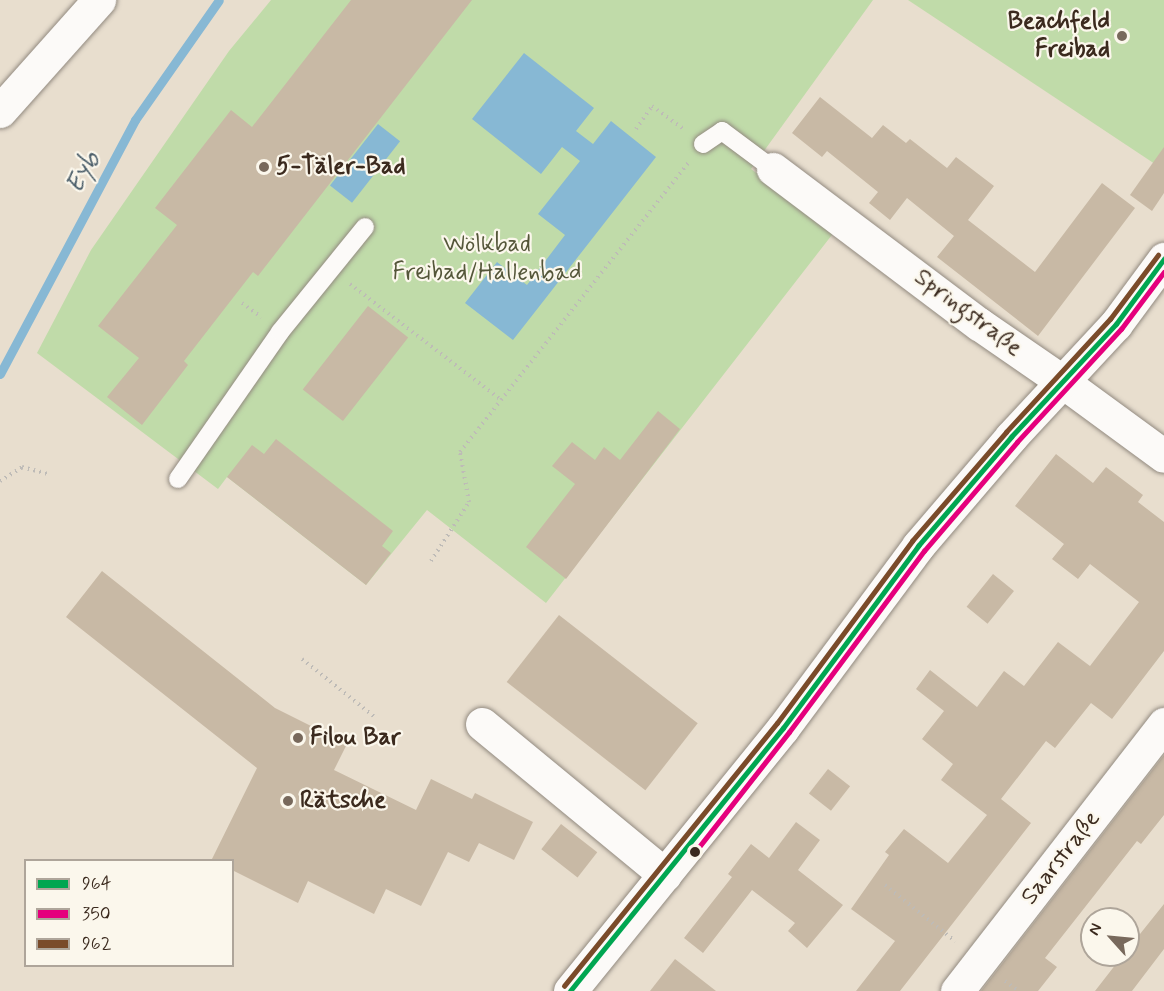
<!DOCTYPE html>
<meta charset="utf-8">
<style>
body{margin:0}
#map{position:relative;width:1164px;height:991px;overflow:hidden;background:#e8dece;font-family:Mynerve,sans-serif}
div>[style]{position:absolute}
.green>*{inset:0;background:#c0dba9}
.water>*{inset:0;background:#87b8d4;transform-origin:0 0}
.stream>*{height:9px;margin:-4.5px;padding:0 4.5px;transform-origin:4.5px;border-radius:4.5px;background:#87b8d4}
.building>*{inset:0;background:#c8b9a5;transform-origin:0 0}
.path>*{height:4px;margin-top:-2px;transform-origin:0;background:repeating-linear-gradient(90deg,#bebbb7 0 1.5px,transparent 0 6px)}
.roads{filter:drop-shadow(0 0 2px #928a80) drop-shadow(0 0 2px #928a80)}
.service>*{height:18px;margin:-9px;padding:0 9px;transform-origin:9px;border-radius:9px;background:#fcfaf8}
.minor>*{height:33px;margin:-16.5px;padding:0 16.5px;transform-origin:16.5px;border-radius:16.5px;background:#fcfaf8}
.tertiary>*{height:33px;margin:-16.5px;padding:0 16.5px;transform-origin:16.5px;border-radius:16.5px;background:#fcfaf8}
.secondary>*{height:33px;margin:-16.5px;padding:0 16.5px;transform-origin:16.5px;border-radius:16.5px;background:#fcfaf8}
.bus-1>*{height:4.5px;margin:-2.25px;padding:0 2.25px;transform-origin:2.25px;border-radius:2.25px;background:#00a651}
.bus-2>*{height:4.5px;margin:-2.25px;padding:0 2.25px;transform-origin:2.25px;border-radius:2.25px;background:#e5007d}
.bus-3>*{height:4.5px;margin:-2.25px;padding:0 2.25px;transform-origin:2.25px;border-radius:2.25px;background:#7a4b2a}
.dots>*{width:16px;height:16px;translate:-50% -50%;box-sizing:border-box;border:3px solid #fbf7ec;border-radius:50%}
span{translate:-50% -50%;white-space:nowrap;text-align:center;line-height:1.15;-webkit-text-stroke:4.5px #fbf7ec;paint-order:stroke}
.poi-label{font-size:24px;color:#3b2a1e;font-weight:700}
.right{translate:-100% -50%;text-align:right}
.left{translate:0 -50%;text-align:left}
.park-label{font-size:24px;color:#545639}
.street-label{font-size:24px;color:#3b2a1e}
.water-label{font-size:26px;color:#495c68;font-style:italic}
.legend{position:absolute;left:24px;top:859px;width:210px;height:108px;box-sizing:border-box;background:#fbf7ec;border:2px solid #aea59a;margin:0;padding:8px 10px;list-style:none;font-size:18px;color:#3b2a1e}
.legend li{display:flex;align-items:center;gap:12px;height:30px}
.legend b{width:30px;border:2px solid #aea59a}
.north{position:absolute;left:1080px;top:907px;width:60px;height:60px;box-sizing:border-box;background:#fbf7ec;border:2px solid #aea59a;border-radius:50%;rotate:297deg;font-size:16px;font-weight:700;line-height:24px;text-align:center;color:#3b2a1e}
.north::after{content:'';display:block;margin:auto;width:21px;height:27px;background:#78695c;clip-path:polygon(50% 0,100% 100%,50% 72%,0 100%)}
</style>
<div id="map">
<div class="green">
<i style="clip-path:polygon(271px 0,873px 0,751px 169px,835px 231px,546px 603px,427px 510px,366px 585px,227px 477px,218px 489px,37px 353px,91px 250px,229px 51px)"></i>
<i style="clip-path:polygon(908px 0,1164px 0,1164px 170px)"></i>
</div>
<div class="water">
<i style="clip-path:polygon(524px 53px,594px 108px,576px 131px,593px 144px,611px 121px,656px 157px,513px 340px,465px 303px,497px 262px,527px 285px,565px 235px,538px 214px,580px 161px,562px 147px,541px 174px,472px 119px)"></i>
<i style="left:378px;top:124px;width:28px;height:78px;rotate:38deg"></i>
</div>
<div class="stream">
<i style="left:0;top:374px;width:288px;rotate:-62deg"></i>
<i style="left:135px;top:120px;width:146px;rotate:-55deg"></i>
</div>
<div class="building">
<i style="clip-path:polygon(351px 0,472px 0,258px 276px,253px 272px,184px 361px,188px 365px,142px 425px,107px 397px,139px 358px,98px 326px,177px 225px,155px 208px,231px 110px,252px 127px)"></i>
<i style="clip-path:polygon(820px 97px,872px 138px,883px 125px,906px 143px,910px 139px,947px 168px,956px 157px,994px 186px,968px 220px,1035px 272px,1102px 183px,1135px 208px,1038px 336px,937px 257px,954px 236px,907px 198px,890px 220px,869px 203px,878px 192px,827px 151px,822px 157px,792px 133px)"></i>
<i style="clip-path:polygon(1164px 147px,1164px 193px,1152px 211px,1130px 195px)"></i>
<i style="left:368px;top:306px;width:51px;height:106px;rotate:38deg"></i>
<i style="clip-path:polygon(658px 411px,680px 429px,566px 579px,526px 547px,575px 484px,552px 466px,572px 442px,595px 460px,604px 447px,620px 460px)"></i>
<i style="clip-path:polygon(276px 439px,393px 531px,382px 546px,391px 553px,366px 585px,227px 477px,252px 445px,264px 454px)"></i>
<i style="clip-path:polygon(1056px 454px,1093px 483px,1106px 467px,1143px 495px,1138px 502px,1164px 522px,1164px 651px,1112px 719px,1091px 703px,1055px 748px,1046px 741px,1001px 799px,1031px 823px,900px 991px,856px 991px,895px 941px,851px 909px,889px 855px,885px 852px,904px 829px,948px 863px,987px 815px,941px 780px,953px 764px,922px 739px,944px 711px,916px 689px,930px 670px,977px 707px,1004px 671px,1024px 686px,1058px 642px,1090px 666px,1139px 602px,1090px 564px,1078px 579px,1052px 559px,1064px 544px,1015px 506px)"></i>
<i style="clip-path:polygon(102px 571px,275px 708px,347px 744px,334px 770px,416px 810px,431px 779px,472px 799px,475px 793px,533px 822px,514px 860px,479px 843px,469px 862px,448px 852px,421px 906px,386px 889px,374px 914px,308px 881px,298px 903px,232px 870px,232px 861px,211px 861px,257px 768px,66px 617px)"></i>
<i style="left:993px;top:574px;width:27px;height:42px;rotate:39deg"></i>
<i style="left:559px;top:615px;width:176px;height:85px;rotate:38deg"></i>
<i style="clip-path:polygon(1164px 755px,1164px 815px,1141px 844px,1137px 841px,1045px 958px,1057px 967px,1038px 991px,981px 991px)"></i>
<i style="left:828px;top:769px;width:28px;height:31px;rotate:38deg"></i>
<i style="clip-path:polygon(796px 822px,820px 840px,798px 870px,843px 905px,807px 948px,788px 931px,795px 923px,752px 890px,703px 953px,684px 938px,732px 877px,728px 874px,751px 844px,769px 858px)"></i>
<i style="left:561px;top:824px;width:46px;height:32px;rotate:38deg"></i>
<i style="clip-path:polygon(1164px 904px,1164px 949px,1132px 991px,1095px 991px,1123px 955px,1128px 955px,1128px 949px)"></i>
<i style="clip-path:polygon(675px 959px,716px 991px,650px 991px)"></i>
</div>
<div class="path">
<i style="left:636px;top:129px;width:28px;rotate:-55deg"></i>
<i style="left:652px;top:106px;width:41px;rotate:36deg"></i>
<i style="left:350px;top:284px;width:190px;rotate:37.5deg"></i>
<i style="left:501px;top:400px;width:303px;rotate:-51.7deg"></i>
<i style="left:242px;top:303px;width:24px;rotate:36deg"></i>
<i style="left:0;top:481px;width:26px;rotate:-32deg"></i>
<i style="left:22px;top:467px;width:27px;rotate:15deg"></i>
<i style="left:431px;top:561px;width:70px;rotate:-57.2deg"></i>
<i style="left:469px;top:502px;width:51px;rotate:-100.2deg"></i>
<i style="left:460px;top:452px;width:66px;rotate:-51.7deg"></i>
<i style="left:302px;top:659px;width:95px;rotate:38.6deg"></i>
<i style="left:885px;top:885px;width:90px;rotate:38.7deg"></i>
<i style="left:1005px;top:981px;width:17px;rotate:36deg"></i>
</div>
<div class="roads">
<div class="service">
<i style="left:703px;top:144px;width:23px;rotate:-34deg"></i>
<i style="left:722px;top:131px;width:64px;rotate:36.7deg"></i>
<i style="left:178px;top:479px;width:179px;rotate:-55.2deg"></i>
<i style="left:280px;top:332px;width:135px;rotate:-51deg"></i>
</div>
<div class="minor">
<i style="left:0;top:111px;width:149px;rotate:-48.3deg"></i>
<i style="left:773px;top:169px;width:258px;rotate:37deg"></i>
<i style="left:979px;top:324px;width:102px;rotate:34.6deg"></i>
<i style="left:482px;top:724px;width:237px;rotate:39.5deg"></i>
<i style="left:957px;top:991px;width:338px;rotate:-52.2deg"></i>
</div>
<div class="tertiary">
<i style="left:1063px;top:382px;width:125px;rotate:36.2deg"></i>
</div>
<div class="secondary">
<i style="left:570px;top:991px;width:338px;rotate:-51deg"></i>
<i style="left:783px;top:728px;width:227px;rotate:-53.4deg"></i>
<i style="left:918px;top:546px;width:143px;rotate:-49.5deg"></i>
<i style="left:1011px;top:437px;width:154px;rotate:-47.1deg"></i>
<i style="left:1116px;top:324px;width:81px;rotate:-53.6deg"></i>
</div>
</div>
<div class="bus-1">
<i style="left:570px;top:991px;width:338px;rotate:-51deg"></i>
<i style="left:783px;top:728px;width:227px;rotate:-53.4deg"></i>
<i style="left:918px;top:546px;width:143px;rotate:-49.5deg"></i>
<i style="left:1011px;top:437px;width:154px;rotate:-47.1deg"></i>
<i style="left:1116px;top:324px;width:81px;rotate:-53.6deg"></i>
</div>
<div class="bus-2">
<i style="left:695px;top:852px;width:152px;rotate:-51.9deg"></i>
<i style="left:789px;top:732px;width:226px;rotate:-53.3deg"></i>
<i style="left:924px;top:551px;width:143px;rotate:-49.5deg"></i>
<i style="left:1017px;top:442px;width:154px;rotate:-47.4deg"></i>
<i style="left:1121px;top:329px;width:71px;rotate:-53deg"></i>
</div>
<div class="bus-3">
<i style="left:564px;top:986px;width:338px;rotate:-51deg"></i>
<i style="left:777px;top:723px;width:227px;rotate:-53.4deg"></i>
<i style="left:912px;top:541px;width:144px;rotate:-49.2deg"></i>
<i style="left:1006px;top:432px;width:154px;rotate:-47.4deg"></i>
<i style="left:1110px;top:319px;width:80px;rotate:-53.1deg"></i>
</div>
<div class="dots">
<i style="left:1122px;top:36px;background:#78695c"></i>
<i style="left:264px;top:167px;background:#78695c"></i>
<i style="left:298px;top:738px;background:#78695c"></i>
<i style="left:288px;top:801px;background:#78695c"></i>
<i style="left:695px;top:852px;background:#3b2a1e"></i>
</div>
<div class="poi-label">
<span class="right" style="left:1110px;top:36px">Beachfeld<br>Freibad</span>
<span class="left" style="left:276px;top:167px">5-Täler-Bad</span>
<span class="left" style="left:310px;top:738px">Filou Bar</span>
<span class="left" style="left:300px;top:801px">Rätsche</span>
</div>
<div class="park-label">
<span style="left:487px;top:259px">Wölkbad<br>Freibad/Hallenbad</span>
</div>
<div class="street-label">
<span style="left:968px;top:313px;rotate:37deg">Springstraße</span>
<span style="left:1061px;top:858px;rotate:-52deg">Saarstraße</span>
</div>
<div class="water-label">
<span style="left:84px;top:173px;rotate:-62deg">Eyb</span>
</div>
<ul class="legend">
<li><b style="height:8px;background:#00a651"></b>964</li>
<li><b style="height:8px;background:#e5007d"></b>350</li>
<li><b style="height:8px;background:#7a4b2a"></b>962</li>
</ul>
<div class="north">N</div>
</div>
